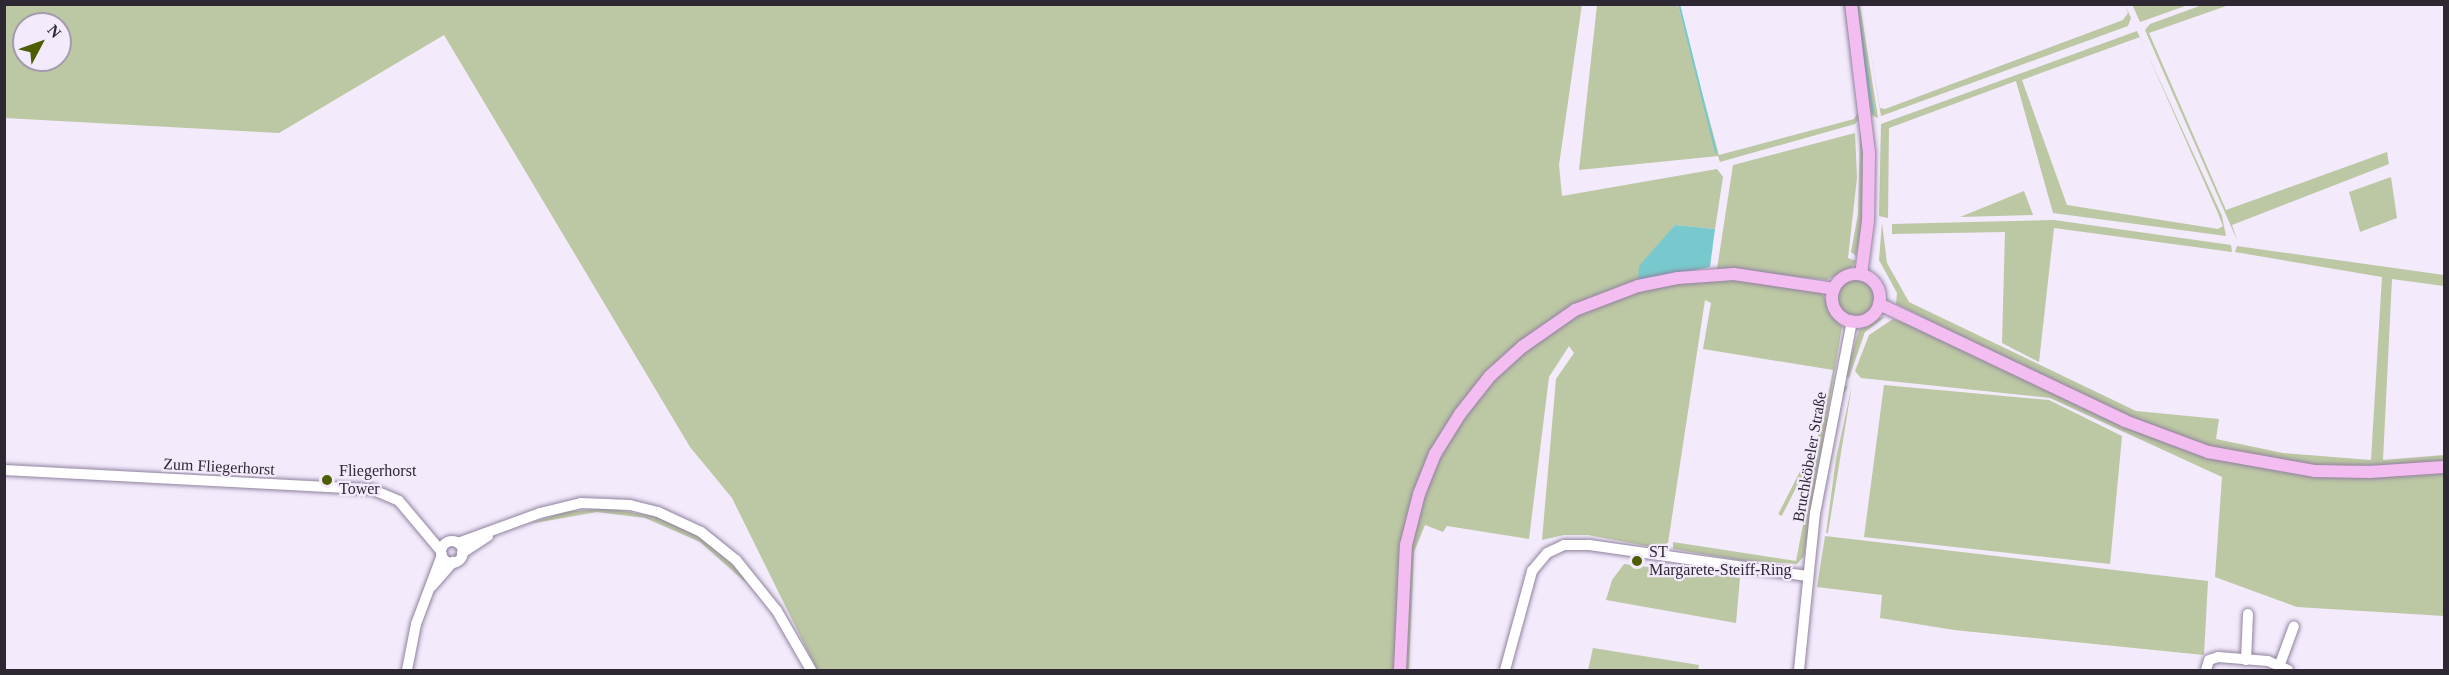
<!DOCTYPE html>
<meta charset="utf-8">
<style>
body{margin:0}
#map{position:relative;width:2449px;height:675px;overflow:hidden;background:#f3eafc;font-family:Georgia,serif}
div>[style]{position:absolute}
.green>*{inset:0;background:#bcc7a3;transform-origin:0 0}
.round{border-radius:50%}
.water>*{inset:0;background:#77c9cd}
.stream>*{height:2px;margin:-1px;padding:0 1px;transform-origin:1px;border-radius:1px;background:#77c9cd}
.roads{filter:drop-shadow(0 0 2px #90829e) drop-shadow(0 0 2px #90829e)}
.minor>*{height:10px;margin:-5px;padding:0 5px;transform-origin:5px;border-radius:5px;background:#fff}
.minor>.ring{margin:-5px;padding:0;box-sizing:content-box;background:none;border:10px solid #fff;border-radius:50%}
.major>*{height:12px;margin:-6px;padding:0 6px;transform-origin:6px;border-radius:6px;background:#f4bdf1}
.major>.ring{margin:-6px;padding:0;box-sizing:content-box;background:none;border:12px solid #f4bdf1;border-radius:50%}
.dots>*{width:16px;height:16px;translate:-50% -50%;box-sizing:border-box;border:3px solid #f3eafc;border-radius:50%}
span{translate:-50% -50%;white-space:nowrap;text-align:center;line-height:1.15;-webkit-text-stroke:4.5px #f3eafc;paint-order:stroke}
.street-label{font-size:16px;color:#2e2833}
.poi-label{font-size:16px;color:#2e2833}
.left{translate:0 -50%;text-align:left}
.frame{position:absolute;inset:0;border:6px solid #2e2833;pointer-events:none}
.north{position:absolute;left:12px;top:12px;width:60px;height:60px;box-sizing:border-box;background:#f3eafc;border:2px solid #a49cac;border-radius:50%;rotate:49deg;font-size:16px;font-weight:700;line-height:24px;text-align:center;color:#2e2833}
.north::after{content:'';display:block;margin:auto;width:21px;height:27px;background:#4d5e02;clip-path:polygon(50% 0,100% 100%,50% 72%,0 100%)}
</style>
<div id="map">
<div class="green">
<i style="clip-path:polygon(evenodd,1582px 4px,1559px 165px,1562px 196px,1717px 169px,1723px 177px,1715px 229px,1675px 225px,1638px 282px,1575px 306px,1548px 322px,1519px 342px,1457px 410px,1401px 543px,1395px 670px,817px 670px,732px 498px,690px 447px,444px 35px,279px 133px,5px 118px,5px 5px,1582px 4px,24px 24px,60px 24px,60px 60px,24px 60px,24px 24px)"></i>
<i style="clip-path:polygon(2132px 4px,2188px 4px,2188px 5px,2140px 22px)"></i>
<i style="clip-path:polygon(2205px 4px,2229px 5px,2149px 33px,2226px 210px,2387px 152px,2389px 164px,2232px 225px,2237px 240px,2145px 30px,2150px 24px)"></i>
<i style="clip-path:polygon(1597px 5px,1678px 5px,1719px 155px,1854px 119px,1859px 111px,1844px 5px,1848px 5px,1863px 114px,1855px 124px,1720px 162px,1718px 156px,1579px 170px)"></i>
<i style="clip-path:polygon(1856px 5px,1860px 5px,1878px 118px,1871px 115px)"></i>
<i style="clip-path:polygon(1863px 5px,1880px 108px,1885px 109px,2123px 20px,2128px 13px,2125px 5px,2131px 18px,2128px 26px,1881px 116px)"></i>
<i style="clip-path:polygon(evenodd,2137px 31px,2222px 216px,2226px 236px,2053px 213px,2016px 81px,1889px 128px,1888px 218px,1879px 216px,1881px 124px,2137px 31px,2140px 37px,2217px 211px,2223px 226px,2218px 229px,2067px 205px,2022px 80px,2140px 37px)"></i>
<i style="clip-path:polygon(1860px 132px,1865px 139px,1864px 218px,1856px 256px,1851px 252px,1858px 214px)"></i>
<i style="clip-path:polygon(1855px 133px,1857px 178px,1848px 258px,1856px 261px,1852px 267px,1827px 280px,1717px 269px,1733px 165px)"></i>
<i style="clip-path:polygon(2391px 177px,2397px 218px,2360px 232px,2349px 192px)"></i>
<i style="clip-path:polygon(2024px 191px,2033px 215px,1960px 217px)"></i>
<i style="clip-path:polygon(2054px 220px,2231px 245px,2232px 252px,2054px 228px,2039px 362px,2002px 343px,2005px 232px,1892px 234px,1892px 224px)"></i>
<i style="clip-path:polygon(1882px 223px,1887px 263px,1909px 302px,2136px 411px,2219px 419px,2216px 439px,2283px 453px,2371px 460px,2382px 277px,2235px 252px,2237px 246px,2444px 275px,2444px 286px,2392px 279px,2383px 460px,2444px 455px,2444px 463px,2316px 467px,2208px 448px,2126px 417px,1896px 304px,1897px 293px,1879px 260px)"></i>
<i class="round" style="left:1837px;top:278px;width:38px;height:38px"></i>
<i style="clip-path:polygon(1736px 279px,1774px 282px,1822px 293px,1842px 327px,1804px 556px,1797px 564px,1738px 560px,1673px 549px,1673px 542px,1796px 561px,1833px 370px,1703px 349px,1711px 303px,1705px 300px,1668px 543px,1657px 548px,1588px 535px,1564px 535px,1542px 540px,1556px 379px,1574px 353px,1569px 346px,1549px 377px,1529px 539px,1447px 526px,1443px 532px,1425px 525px,1414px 552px,1409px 670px,1404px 670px,1409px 551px,1422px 499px,1449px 439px,1491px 381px,1523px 352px,1577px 315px,1640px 291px,1679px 283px)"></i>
<i style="clip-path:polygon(1885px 317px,1865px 332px,1849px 378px,1845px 376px,1859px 330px,1873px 319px)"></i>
<i style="clip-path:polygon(1893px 319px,1931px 331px,2206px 456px,2290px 472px,2444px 471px,2444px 616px,2297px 607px,2215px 577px,2222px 477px,2050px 398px,1861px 378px,1855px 371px,1869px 335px)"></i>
<i style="left:1844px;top:385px;width:4px;height:145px;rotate:27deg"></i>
<i style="clip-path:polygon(1852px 385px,1828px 533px,1826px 533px,1836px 459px)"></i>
<i style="clip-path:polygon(1884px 385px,2049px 400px,2122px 436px,2110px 564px,1864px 537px)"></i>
<i style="clip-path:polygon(607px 508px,657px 517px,699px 536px,744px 575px,745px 582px,700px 542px,645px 518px,597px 512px,529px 524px,563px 512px)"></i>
<i style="clip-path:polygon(1825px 536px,2208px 581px,2204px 655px,1954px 630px,1880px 618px,1882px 595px,1817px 587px)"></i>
<i style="clip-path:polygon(1624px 564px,1740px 578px,1736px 623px,1606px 600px,1612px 580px)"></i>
<i style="clip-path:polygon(1593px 648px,1699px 665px,1698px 670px,1588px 670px)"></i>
</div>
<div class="water">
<i style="clip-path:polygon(1675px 225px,1715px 229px,1710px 267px,1638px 282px,1639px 266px)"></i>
</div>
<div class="stream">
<i style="left:1679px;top:4px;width:153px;rotate:76deg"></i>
<i style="left:1857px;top:4px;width:110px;rotate:81.6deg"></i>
</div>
<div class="roads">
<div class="minor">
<i style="left:4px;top:470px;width:367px;rotate:3deg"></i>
<i style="left:371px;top:489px;width:30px;rotate:23deg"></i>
<i style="left:399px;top:501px;width:65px;rotate:50deg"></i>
<i class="ring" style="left:441px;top:541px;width:12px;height:12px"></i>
<i style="left:458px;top:543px;width:87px;rotate:-20.1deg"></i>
<i style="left:540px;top:513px;width:42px;rotate:-13.7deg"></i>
<i style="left:581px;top:503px;width:49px;rotate:2.3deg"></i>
<i style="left:630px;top:505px;width:29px;rotate:14deg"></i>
<i style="left:658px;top:512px;width:47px;rotate:24.9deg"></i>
<i style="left:701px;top:532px;width:45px;rotate:38.7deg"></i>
<i style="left:736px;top:560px;width:65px;rotate:51.2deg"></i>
<i style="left:777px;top:611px;width:68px;rotate:60deg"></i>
<i style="left:462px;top:553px;width:31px;rotate:-33deg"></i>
<i style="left:432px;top:586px;width:32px;rotate:-49deg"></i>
<i style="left:2246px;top:660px;width:46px;rotate:-87.5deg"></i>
<i style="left:2280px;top:664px;width:40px;rotate:-69.8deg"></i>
<i style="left:407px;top:670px;width:47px;rotate:-78.9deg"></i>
<i style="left:416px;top:624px;width:74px;rotate:-69.4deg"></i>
<i style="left:1505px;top:670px;width:103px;rotate:-74.7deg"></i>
<i style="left:1532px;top:571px;width:23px;rotate:-50deg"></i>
<i style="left:1547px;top:553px;width:19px;rotate:-25deg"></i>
<i style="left:1564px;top:545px;width:25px"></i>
<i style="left:1589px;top:545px;width:219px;rotate:8.1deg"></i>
<i style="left:1799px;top:670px;width:158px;rotate:-84.2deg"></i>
<i style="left:1815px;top:513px;width:196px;rotate:-79.1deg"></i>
<i style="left:2206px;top:670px;width:10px;rotate:-73deg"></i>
<i style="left:2209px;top:660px;width:9px;rotate:-18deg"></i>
<i style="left:2218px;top:657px;width:50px;rotate:4.6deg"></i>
<i style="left:2268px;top:661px;width:22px;rotate:24deg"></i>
</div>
<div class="major">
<i style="left:1851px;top:4px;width:150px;rotate:83.1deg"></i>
<i style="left:1869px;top:153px;width:68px;rotate:90.8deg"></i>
<i style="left:1868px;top:221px;width:54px;rotate:97.4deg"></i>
<i class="ring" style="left:1832px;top:274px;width:36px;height:36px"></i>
<i style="left:1879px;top:304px;width:272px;rotate:25.4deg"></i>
<i style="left:2125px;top:421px;width:89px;rotate:20.5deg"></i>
<i style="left:2208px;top:452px;width:109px;rotate:10.1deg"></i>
<i style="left:2315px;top:471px;width:55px;rotate:1deg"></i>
<i style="left:2370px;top:472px;width:74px;rotate:-3.9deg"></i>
<i style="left:1400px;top:670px;width:125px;rotate:-87.3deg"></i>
<i style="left:1406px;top:545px;width:53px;rotate:-75.7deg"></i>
<i style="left:1419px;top:494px;width:43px;rotate:-68.2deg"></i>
<i style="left:1435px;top:454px;width:47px;rotate:-58deg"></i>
<i style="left:1460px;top:414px;width:48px;rotate:-51.7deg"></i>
<i style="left:1490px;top:376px;width:43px;rotate:-42.2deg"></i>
<i style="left:1522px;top:347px;width:65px;rotate:-34.9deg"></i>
<i style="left:1575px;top:310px;width:67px;rotate:-20.9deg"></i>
<i style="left:1638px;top:286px;width:41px;rotate:-11.3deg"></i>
<i style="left:1678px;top:278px;width:56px;rotate:-4.1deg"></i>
<i style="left:1734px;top:274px;width:101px;rotate:8.5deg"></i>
</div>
</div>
<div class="dots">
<i style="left:327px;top:480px;background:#4d5e02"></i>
<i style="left:1637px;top:561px;background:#4d5e02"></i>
</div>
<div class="street-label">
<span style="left:1810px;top:457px;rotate:-80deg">Bruchköbeler Straße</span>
<span style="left:219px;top:467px;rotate:3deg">Zum Fliegerhorst</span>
</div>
<div class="poi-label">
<span class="left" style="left:339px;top:480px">Fliegerhorst<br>Tower</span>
<span class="left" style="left:1649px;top:561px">ST<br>Margarete-Steiff-Ring</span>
</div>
<div class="frame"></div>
<div class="north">N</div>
</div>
